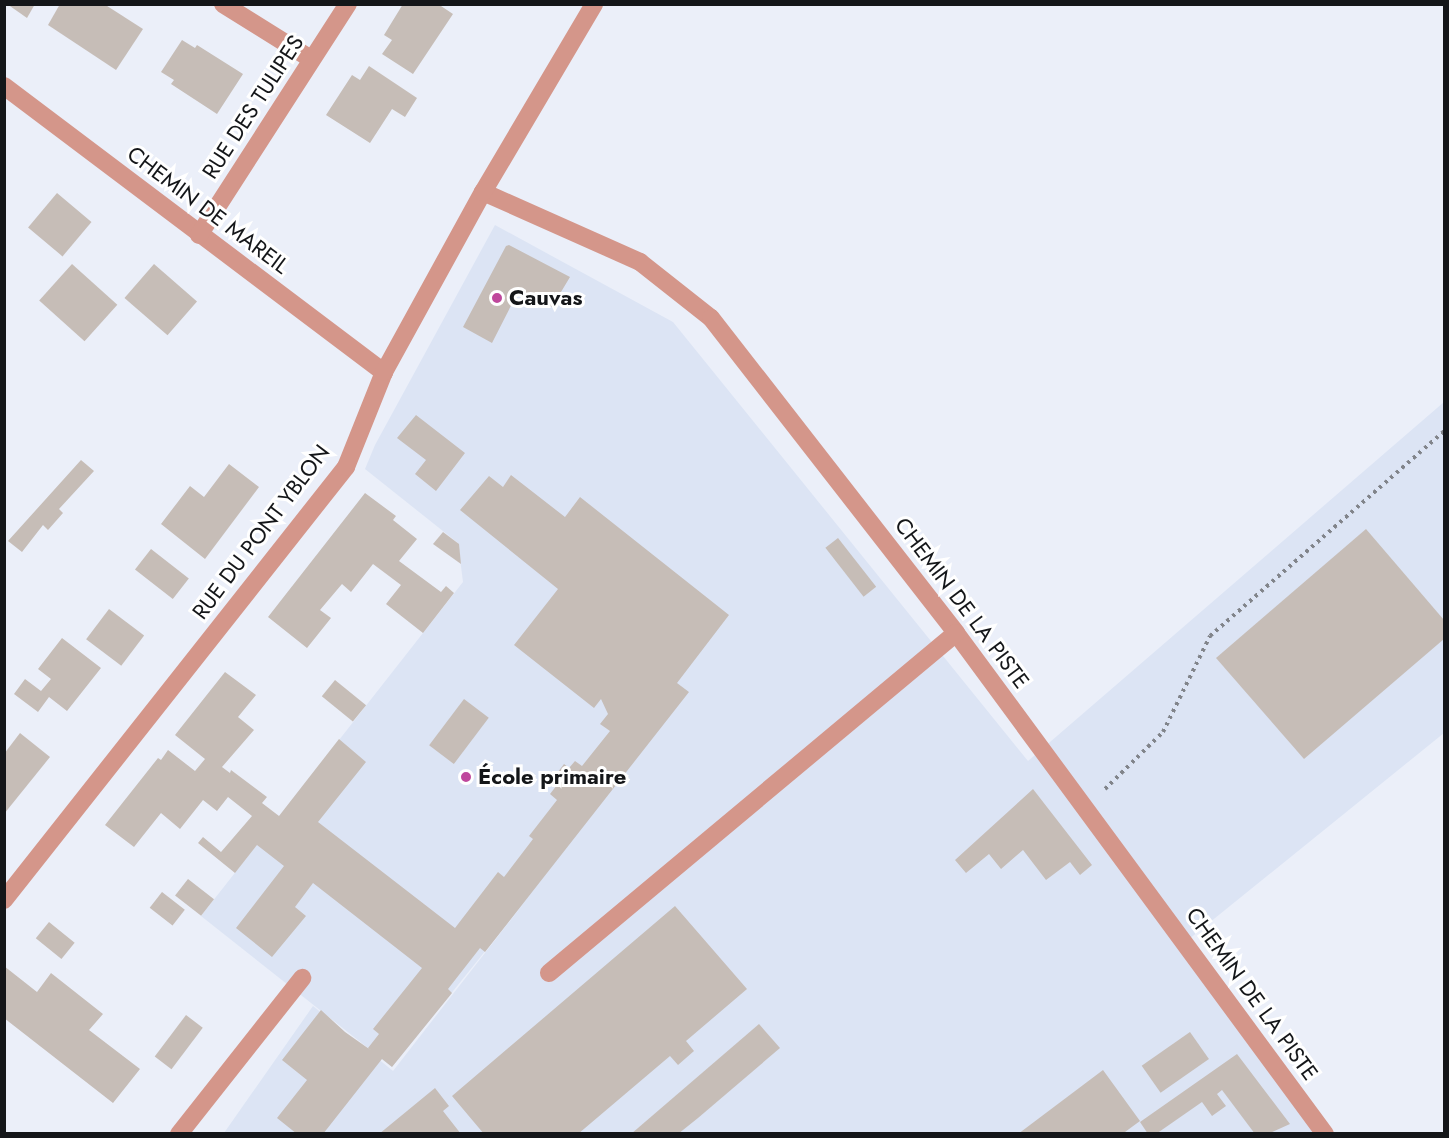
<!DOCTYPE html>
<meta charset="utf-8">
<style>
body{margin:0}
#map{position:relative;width:1449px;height:1138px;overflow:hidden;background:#ebeff9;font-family:Jost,sans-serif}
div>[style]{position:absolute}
.built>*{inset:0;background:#dce4f4}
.building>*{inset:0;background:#c6bdb7;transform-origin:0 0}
.path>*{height:4px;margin-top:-2px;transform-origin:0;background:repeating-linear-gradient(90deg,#81848a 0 3px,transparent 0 7.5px)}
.minor>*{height:18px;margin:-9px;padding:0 9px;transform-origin:9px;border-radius:9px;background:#d4968a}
.dots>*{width:16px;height:16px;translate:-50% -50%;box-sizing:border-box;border:3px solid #fff;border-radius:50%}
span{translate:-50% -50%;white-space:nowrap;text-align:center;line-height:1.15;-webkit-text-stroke:6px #fff;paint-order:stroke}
.street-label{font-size:22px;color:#141619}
.poi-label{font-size:22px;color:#141619;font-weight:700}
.left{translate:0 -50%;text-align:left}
.frame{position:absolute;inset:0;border:6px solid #141619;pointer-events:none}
</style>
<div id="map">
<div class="built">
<i style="clip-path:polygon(495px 225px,673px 322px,1028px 761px,1444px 402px,1444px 733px,1178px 948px,1328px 1133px,224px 1133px,313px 1006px,393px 1071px,527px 899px,392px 1067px,201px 916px,463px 582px,458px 543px,365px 469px,375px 445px)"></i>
</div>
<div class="building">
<i style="clip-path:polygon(7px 4px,35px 4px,27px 18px)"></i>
<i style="clip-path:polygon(60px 4px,104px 4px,143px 29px,116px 70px,48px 25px)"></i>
<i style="clip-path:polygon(403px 4px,438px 4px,453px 14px,413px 74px,382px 54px,392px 40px,384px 35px)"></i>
<i style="clip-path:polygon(182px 40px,195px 48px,197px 45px,243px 74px,217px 114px,171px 84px,174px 80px,161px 72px)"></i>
<i style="clip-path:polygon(369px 66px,417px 98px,405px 117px,392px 109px,370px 143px,326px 115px,352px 75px,360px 80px)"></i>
<i style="left:57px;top:193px;width:45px;height:45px;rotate:40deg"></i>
<i style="clip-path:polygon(509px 245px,570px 277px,552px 307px,519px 290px,492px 343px,463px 327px,506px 246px)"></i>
<i style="left:72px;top:264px;width:61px;height:49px;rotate:42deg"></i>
<i style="left:154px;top:264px;width:57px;height:45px;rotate:41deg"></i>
<i style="clip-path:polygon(416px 415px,465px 453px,436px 491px,415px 474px,426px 460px,397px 438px)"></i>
<i style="clip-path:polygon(81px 460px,94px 471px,59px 509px,63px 513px,48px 530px,43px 525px,22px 552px,8px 541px)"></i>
<i style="clip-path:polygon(229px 464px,259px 487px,205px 559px,161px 524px,190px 486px,204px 497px)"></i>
<i style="clip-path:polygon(511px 475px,565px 517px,580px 497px,729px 615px,677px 683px,689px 692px,485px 952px,480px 948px,448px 989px,452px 993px,392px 1067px,382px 1059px,323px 1134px,297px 1134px,277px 1118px,307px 1080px,282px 1060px,321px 1010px,345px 1032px,372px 1051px,368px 1048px,379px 1034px,373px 1029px,422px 968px,313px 883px,295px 907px,306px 916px,272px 957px,236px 928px,284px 866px,257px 845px,235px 873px,198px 843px,203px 837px,221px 852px,252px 816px,228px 797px,217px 811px,203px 800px,180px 829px,161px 813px,134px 847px,105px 825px,158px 758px,161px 760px,168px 750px,195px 771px,205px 759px,175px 735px,225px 672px,256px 695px,238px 717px,254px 730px,222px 767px,230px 773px,231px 770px,267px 797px,262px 803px,279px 816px,339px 739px,366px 762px,318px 822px,455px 928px,498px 872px,504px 877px,533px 839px,529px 836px,557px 800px,550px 794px,557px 785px,551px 781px,564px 764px,569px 768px,575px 761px,582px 766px,610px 731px,600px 724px,608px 714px,601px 699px,594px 708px,514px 645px,558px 589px,460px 510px,489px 476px,503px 487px)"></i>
<i style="clip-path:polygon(365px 493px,396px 516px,393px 520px,417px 539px,399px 561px,441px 592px,446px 586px,454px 593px,423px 633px,386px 604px,401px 585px,373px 564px,351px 592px,342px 584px,320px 610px,331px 618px,307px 648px,268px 617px)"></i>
<i style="clip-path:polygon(1366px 529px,1444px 620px,1444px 639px,1304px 759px,1216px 658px)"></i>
<i style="clip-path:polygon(443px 532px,459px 544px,461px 564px,433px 544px)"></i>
<i style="left:838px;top:538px;width:62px;height:16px;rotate:52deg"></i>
<i style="left:151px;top:549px;width:48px;height:26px;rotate:38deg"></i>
<i style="left:109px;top:609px;width:44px;height:38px;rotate:37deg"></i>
<i style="clip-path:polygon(62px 638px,101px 668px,67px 711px,49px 697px,38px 712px,14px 694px,25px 679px,41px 691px,51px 679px,38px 669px)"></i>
<i style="left:335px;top:680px;width:40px;height:21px;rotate:39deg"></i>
<i style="left:464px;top:699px;width:31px;height:58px;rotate:37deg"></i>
<i style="clip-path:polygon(20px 733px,50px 757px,4px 814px,4px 754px)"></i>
<i style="clip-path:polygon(1033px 789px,1092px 865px,1080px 875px,1070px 862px,1046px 880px,1023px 850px,1001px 869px,989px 854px,966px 873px,955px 860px)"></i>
<i style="left:188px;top:879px;width:33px;height:21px;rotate:38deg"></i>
<i style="left:162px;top:892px;width:29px;height:20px;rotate:38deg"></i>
<i style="clip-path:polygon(675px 906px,747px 989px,686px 1041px,694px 1051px,678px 1065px,670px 1056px,578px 1134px,484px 1134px,452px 1096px)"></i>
<i style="left:49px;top:922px;width:33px;height:21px;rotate:39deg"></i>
<i style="clip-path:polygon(4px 966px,37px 992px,51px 973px,103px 1014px,89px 1030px,140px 1069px,113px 1103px,4px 1018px)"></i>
<i style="left:186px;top:1015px;width:21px;height:52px;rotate:37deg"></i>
<i style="clip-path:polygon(759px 1024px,780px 1048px,698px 1118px,678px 1134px,631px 1134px)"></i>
<i style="left:1190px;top:1032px;width:33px;height:59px;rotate:55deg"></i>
<i style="clip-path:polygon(1237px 1054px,1290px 1124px,1268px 1134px,1255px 1134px,1222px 1090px,1217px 1094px,1226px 1106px,1212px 1116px,1202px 1102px,1156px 1134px,1148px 1134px,1140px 1122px)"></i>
<i style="clip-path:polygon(1103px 1070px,1140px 1121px,1125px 1132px,1127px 1134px,1018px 1134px)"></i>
<i style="clip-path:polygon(435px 1088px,449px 1106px,443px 1111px,461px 1134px,379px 1134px)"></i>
</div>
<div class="path">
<i style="left:1105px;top:789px;width:81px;rotate:-44.5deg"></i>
<i style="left:1163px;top:732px;width:107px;rotate:-63.9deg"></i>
<i style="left:1210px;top:636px;width:311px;rotate:-41.2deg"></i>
</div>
<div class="minor">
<i style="left:223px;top:4px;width:104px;rotate:32deg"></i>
<i style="left:4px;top:86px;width:476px;rotate:37deg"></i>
<i style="left:483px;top:192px;width:172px;rotate:24deg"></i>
<i style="left:640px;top:262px;width:90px;rotate:38.3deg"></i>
<i style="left:711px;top:318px;width:399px;rotate:52.1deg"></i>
<i style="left:956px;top:633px;width:622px;rotate:53.63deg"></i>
<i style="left:199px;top:235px;width:275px;rotate:-57.2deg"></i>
<i style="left:4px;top:900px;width:552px;rotate:-51.7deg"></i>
<i style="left:346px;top:467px;width:102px;rotate:-68.2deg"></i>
<i style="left:384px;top:372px;width:205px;rotate:-61.2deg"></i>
<i style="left:483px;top:192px;width:218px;rotate:-59.4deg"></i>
<i style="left:549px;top:973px;width:530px;rotate:-39.87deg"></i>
<i style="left:179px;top:1134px;width:199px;rotate:-51.7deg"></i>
</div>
<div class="dots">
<i style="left:497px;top:298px;background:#bf479c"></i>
<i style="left:466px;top:777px;background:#bf479c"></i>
</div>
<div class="street-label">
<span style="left:253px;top:107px;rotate:-57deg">RUE DES TULIPES</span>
<span style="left:208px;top:210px;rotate:37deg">CHEMIN DE MAREIL</span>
<span style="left:261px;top:532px;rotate:-53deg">RUE DU PONT YBLON</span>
<span style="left:962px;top:603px;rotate:53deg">CHEMIN DE LA PISTE</span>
<span style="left:1252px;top:994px;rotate:54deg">CHEMIN DE LA PISTE</span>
</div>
<div class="poi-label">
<span class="left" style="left:509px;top:298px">Cauvas</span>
<span class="left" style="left:478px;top:777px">École primaire</span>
</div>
<div class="frame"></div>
</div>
